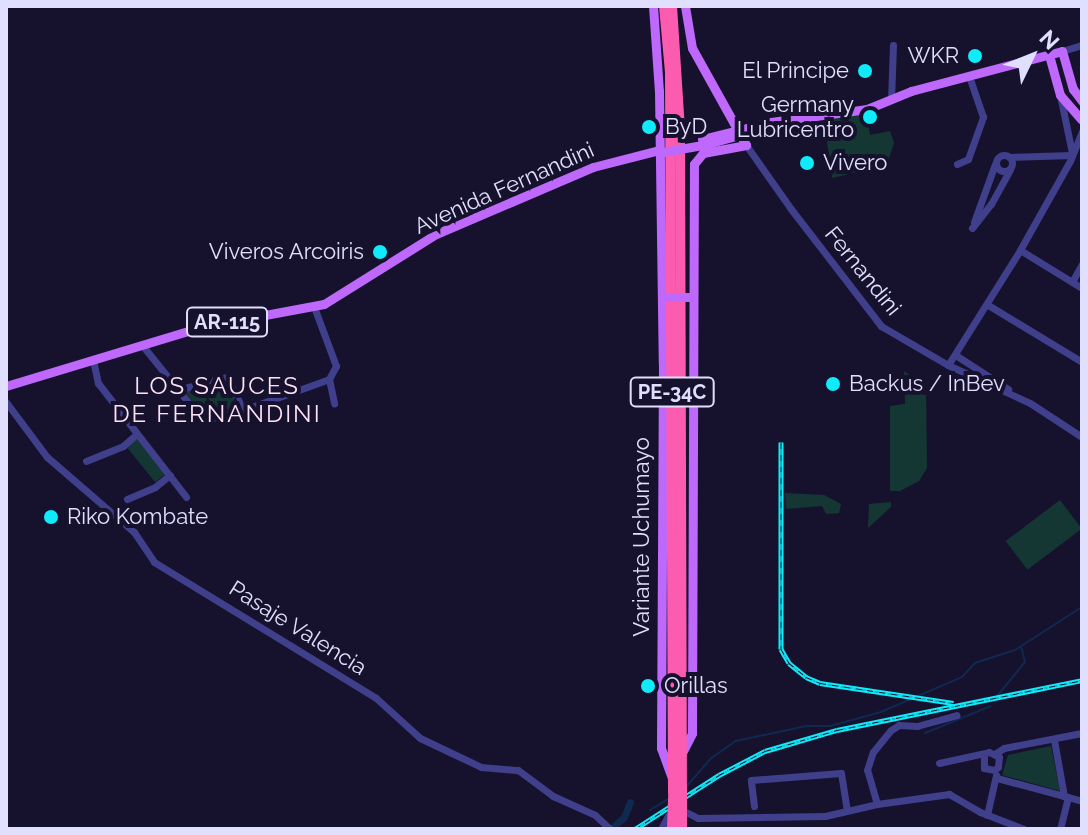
<!DOCTYPE html>
<style>
body{margin:0}
#map{position:relative;width:1088px;height:835px;overflow:hidden;background:#16122d;font-family:Raleway,sans-serif}
div>[style]{position:absolute}
.green>*{inset:0;background:#153734;transform-origin:0 0}
.stream>*{height:2px;margin:-1px;padding:0 1px;transform-origin:1px;border-radius:1px;background:#0f2950}
.canal>*{height:7px;margin:-3.5px;padding:0 3.5px;transform-origin:3.5px;border-radius:3.5px;background:#0f2950}
.minor>*{height:7px;margin:-3.5px;padding:0 3.5px;transform-origin:3.5px;border-radius:3.5px;background:#3f3f8b}
.minor>.ring{margin:-3.5px;padding:0;box-sizing:content-box;background:none;border:7px solid #3f3f8b;border-radius:50%}
.major>*{height:9px;margin:-4.5px;padding:0 4.5px;transform-origin:4.5px;border-radius:4.5px;background:#bf68fc}
.highway>*{height:10px;margin:-5px;padding:0 5px;transform-origin:5px;border-radius:5px;background:#fc5caf}
.rail>*{height:5px;margin-top:-2.5px;transform-origin:0;background:repeating-linear-gradient(90deg,#16122d 0 6px,#0febfa 0 12px);box-sizing:border-box;border-block:2px solid #0febfa}
.major-bridge>*{height:9px;margin:-4.5px;padding:0 4.5px;transform-origin:4.5px;border-radius:4.5px;background:#bf68fc}
.highway-bridge>*{height:10px;margin:-5px;padding:0 5px;transform-origin:5px;border-radius:5px;background:#fc5caf}
.dots>*{width:22px;height:22px;translate:-50% -50%;box-sizing:border-box;border:4px solid #16122d;border-radius:50%}
span{translate:-50% -50%;white-space:nowrap;text-align:center;line-height:1.15;-webkit-text-stroke:8px #16122d;paint-order:stroke}
.shield-label span{padding:2px 6px;background:#16122d;border:2px solid;border-radius:6px;-webkit-text-stroke-width:0}
.shield-label{font-size:20px;color:#e1dffe;font-weight:700}
.poi-label{font-size:22px;color:#e1dffe}
.right{translate:-100% -50%;text-align:right}
.left{translate:0 -50%;text-align:left}
.street-label{font-size:22px;color:#e1dffe}
.neighbourhood-label{font-size:24px;color:#fee1f5;letter-spacing:2px}
.frame{position:absolute;inset:0;border:8px solid #e1dffe;pointer-events:none}
.north{position:absolute;left:992px;top:16px;width:80px;height:80px;-webkit-text-stroke:6px #16122d;paint-order:stroke;rotate:47deg;font-size:22px;font-weight:700;line-height:32px;text-align:center;color:#e1dffe}
.north::after{content:'';display:block;margin:auto;width:28px;height:36px;background:#e1dffe;clip-path:polygon(50% 0,100% 100%,50% 72%,0 100%)}
</style>
<div id="map">
<div class="green">
<i style="clip-path:polygon(866px 112px,870px 135px,890px 131px,894px 143px,888px 161px,883px 166px,832px 178px,824px 120px)"></i>
<i style="clip-path:polygon(904px 371px,926px 387px,927px 468px,919px 481px,900px 491px,890px 491px,890px 406px,905px 404px)"></i>
<i style="clip-path:polygon(226px 380px,238px 407px,204px 417px,186px 393px,187px 390px)"></i>
<i style="left:137px;top:439px;width:45px;height:13px;rotate:51deg"></i>
<i style="clip-path:polygon(785px 493px,824px 495px,841px 504px,839px 513px,826px 514px,822px 506px,786px 509px)"></i>
<i style="left:1060px;top:500px;width:36px;height:68px;rotate:53deg"></i>
<i style="clip-path:polygon(891px 502px,891px 507px,868px 528px,869px 504px)"></i>
<i style="clip-path:polygon(1051px 746px,1060px 791px,1002px 775px,1008px 755px)"></i>
</div>
<div class="stream">
<i style="left:998px;top:695px;width:43px;rotate:-50.7deg"></i>
<i style="left:1025px;top:662px;width:16px;rotate:-104deg"></i>
<i style="left:925px;top:733px;width:71px;rotate:-22.2deg"></i>
<i style="left:686px;top:787px;width:37px;rotate:-49deg"></i>
<i style="left:710px;top:759px;width:32px;rotate:-35deg"></i>
<i style="left:736px;top:741px;width:72px;rotate:-12.1deg"></i>
<i style="left:806px;top:726px;width:24px"></i>
<i style="left:830px;top:726px;width:53px;rotate:-15.4deg"></i>
<i style="left:881px;top:712px;width:88px;rotate:-23.4deg"></i>
<i style="left:962px;top:677px;width:19px;rotate:-47deg"></i>
<i style="left:975px;top:663px;width:42px;rotate:-18deg"></i>
<i style="left:1015px;top:650px;width:80px;rotate:-32.7deg"></i>
<i style="left:650px;top:810px;width:21px;rotate:-31deg"></i>
</div>
<div class="canal">
<i style="left:614px;top:826px;width:13px;rotate:-42deg"></i>
<i style="left:624px;top:817px;width:16px;rotate:-68deg"></i>
</div>
<div class="minor">
<i style="left:1062px;top:51px;width:21px;rotate:-17deg"></i>
<i style="left:1060px;top:95px;width:59px;rotate:78.3deg"></i>
<i style="left:891px;top:100px;width:55px;rotate:-87.9deg"></i>
<i style="left:746px;top:145px;width:78px;rotate:54.9deg"></i>
<i style="left:791px;top:209px;width:148px;rotate:52.4deg"></i>
<i style="left:881px;top:326px;width:78px;rotate:30.2deg"></i>
<i style="left:948px;top:365px;width:90px;rotate:24.9deg"></i>
<i style="left:1030px;top:403px;width:62px;rotate:33.2deg"></i>
<i class="ring" style="left:996px;top:155px;width:9px;height:9px"></i>
<i style="left:1009px;top:157px;width:63px;rotate:-1.8deg"></i>
<i style="left:957px;top:164px;width:12px;rotate:-24deg"></i>
<i style="left:968px;top:159px;width:45px;rotate:-70.3deg"></i>
<i style="left:983px;top:117px;width:43px;rotate:-108.9deg"></i>
<i style="left:974px;top:222px;width:62px;rotate:-70.1deg"></i>
<i style="left:972px;top:228px;width:31px;rotate:-52deg"></i>
<i style="left:991px;top:204px;width:39px;rotate:-61deg"></i>
<i style="left:1020px;top:250px;width:73px;rotate:31.5deg"></i>
<i style="left:1072px;top:282px;width:21px;rotate:-61deg"></i>
<i style="left:988px;top:305px;width:110px;rotate:31.2deg"></i>
<i style="left:142px;top:345px;width:92px;rotate:51.1deg"></i>
<i style="left:200px;top:417px;width:8px;rotate:14deg"></i>
<i style="left:208px;top:419px;width:36px;rotate:-14deg"></i>
<i style="left:243px;top:410px;width:91px;rotate:-19.8deg"></i>
<i style="left:329px;top:379px;width:15px;rotate:-62deg"></i>
<i style="left:336px;top:366px;width:63px;rotate:-110.4deg"></i>
<i style="left:957px;top:356px;width:61px;rotate:32.9deg"></i>
<i style="left:93px;top:360px;width:24px;rotate:78deg"></i>
<i style="left:98px;top:383px;width:144px;rotate:52.3deg"></i>
<i style="left:948px;top:365px;width:136px;rotate:-57.9deg"></i>
<i style="left:1020px;top:250px;width:102px;rotate:-60.7deg"></i>
<i style="left:1070px;top:161px;width:32px;rotate:-68deg"></i>
<i style="left:329px;top:379px;width:25px;rotate:78deg"></i>
<i style="left:177px;top:390px;width:52px;rotate:-14.6deg"></i>
<i style="left:227px;top:377px;width:37px;rotate:64deg"></i>
<i style="left:6px;top:402px;width:69px;rotate:53.3deg"></i>
<i style="left:47px;top:457px;width:115px;rotate:40.8deg"></i>
<i style="left:134px;top:532px;width:36px;rotate:56deg"></i>
<i style="left:154px;top:562px;width:260px;rotate:31.5deg"></i>
<i style="left:376px;top:698px;width:59px;rotate:42.3deg"></i>
<i style="left:420px;top:738px;width:68px;rotate:25.4deg"></i>
<i style="left:481px;top:767px;width:37px;rotate:5deg"></i>
<i style="left:518px;top:770px;width:44px;rotate:36.6deg"></i>
<i style="left:553px;top:796px;width:46px;rotate:24.3deg"></i>
<i style="left:595px;top:815px;width:21px;rotate:43deg"></i>
<i style="left:86px;top:461px;width:40px;rotate:-22deg"></i>
<i style="left:123px;top:446px;width:18px;rotate:-41deg"></i>
<i style="left:127px;top:499px;width:30px;rotate:-23deg"></i>
<i style="left:155px;top:487px;width:19px;rotate:-39deg"></i>
<i style="left:1054px;top:740px;width:57px;rotate:79.9deg"></i>
<i style="left:996px;top:753px;width:9px;rotate:-32deg"></i>
<i style="left:1004px;top:748px;width:79px;rotate:-10.9deg"></i>
<i style="left:984px;top:755px;width:13px;rotate:90deg"></i>
<i style="left:984px;top:768px;width:10px;rotate:11deg"></i>
<i style="left:939px;top:763px;width:51px;rotate:-12.4deg"></i>
<i style="left:989px;top:752px;width:11px;rotate:27deg"></i>
<i style="left:999px;top:757px;width:10px;rotate:96deg"></i>
<i style="left:998px;top:767px;width:5px;rotate:143deg"></i>
<i style="left:997px;top:778px;width:88px;rotate:15.1deg"></i>
<i style="left:877px;top:804px;width:35px;rotate:-106deg"></i>
<i style="left:867px;top:770px;width:19px;rotate:-72deg"></i>
<i style="left:873px;top:752px;width:28px;rotate:-51deg"></i>
<i style="left:891px;top:730px;width:9px;rotate:-32deg"></i>
<i style="left:899px;top:725px;width:18px;rotate:3deg"></i>
<i style="left:917px;top:726px;width:41px;rotate:-15.4deg"></i>
<i style="left:754px;top:806px;width:26px;rotate:-97deg"></i>
<i style="left:751px;top:780px;width:90px;rotate:-4.4deg"></i>
<i style="left:841px;top:773px;width:38px;rotate:81deg"></i>
<i style="left:987px;top:815px;width:41px;rotate:-77.3deg"></i>
<i style="left:661px;top:829px;width:15px;rotate:-62deg"></i>
<i style="left:668px;top:816px;width:15px;rotate:-23deg"></i>
<i style="left:682px;top:810px;width:18px;rotate:27deg"></i>
<i style="left:698px;top:818px;width:127px;rotate:-0.9deg"></i>
<i style="left:825px;top:816px;width:53px;rotate:-13deg"></i>
<i style="left:877px;top:804px;width:73px;rotate:-7.9deg"></i>
<i style="left:949px;top:794px;width:36px;rotate:30deg"></i>
<i style="left:980px;top:812px;width:47px;rotate:21.1deg"></i>
<i style="left:1060px;top:829px;width:33px;rotate:-76deg"></i>
</div>
<div class="major">
<i style="left:653px;top:6px;width:85px;rotate:86deg"></i>
<i style="left:659px;top:91px;width:273px;rotate:89.2deg"></i>
<i style="left:663px;top:364px;width:384px;rotate:90.3deg"></i>
<i style="left:661px;top:748px;width:32px;rotate:70deg"></i>
<i style="left:1049px;top:55px;width:41px;rotate:74.6deg"></i>
<i style="left:1060px;top:95px;width:33px;rotate:49deg"></i>
<i style="left:702px;top:139px;width:71px;rotate:-13.8deg"></i>
<i style="left:771px;top:122px;width:97px;rotate:-7.7deg"></i>
<i style="left:867px;top:109px;width:48px;rotate:-22.2deg"></i>
<i style="left:911px;top:91px;width:156px;rotate:-14.8deg"></i>
<i style="left:1062px;top:51px;width:40px;rotate:74deg"></i>
<i style="left:1073px;top:89px;width:15px;rotate:53deg"></i>
<i style="left:707px;top:144px;width:41px;rotate:-15.8deg"></i>
<i style="left:6px;top:386px;width:204px;rotate:-16.8deg"></i>
<i style="left:201px;top:327px;width:125px;rotate:-10.6deg"></i>
<i style="left:324px;top:304px;width:132px;rotate:-32deg"></i>
<i style="left:436px;top:234px;width:171px;rotate:-23.1deg"></i>
<i style="left:593px;top:167px;width:68px;rotate:-14.4deg"></i>
<i style="left:682px;top:753px;width:22px;rotate:-63deg"></i>
<i style="left:692px;top:733px;width:569px;rotate:-89.8deg"></i>
<i style="left:694px;top:164px;width:14px;rotate:-51deg"></i>
<i style="left:703px;top:153px;width:44px;rotate:-10.5deg"></i>
<i style="left:746px;top:145px;width:111px;rotate:-119.1deg"></i>
<i style="left:692px;top:48px;width:43px;rotate:-99.5deg"></i>
</div>
<div class="highway">
<i style="left:664px;top:6px;width:66px;rotate:84.8deg"></i>
<i style="left:670px;top:72px;width:720px;rotate:89.76deg"></i>
<i style="left:672px;top:6px;width:125px;rotate:86.3deg"></i>
<i style="left:680px;top:131px;width:655px;rotate:89.83deg"></i>
</div>
<div class="rail">
<i style="left:781px;top:442px;width:207px;rotate:90deg"></i>
<i style="left:781px;top:649px;width:16px;rotate:60deg"></i>
<i style="left:789px;top:663px;width:22px;rotate:39deg"></i>
<i style="left:806px;top:677px;width:15px;rotate:23deg"></i>
<i style="left:820px;top:683px;width:135px;rotate:8.5deg"></i>
<i style="left:635px;top:829px;width:100px;rotate:-32.7deg"></i>
<i style="left:719px;top:775px;width:52px;rotate:-27.6deg"></i>
<i style="left:765px;top:751px;width:75px;rotate:-16.3deg"></i>
<i style="left:837px;top:730px;width:250px;rotate:-11.5deg"></i>
</div>
<div class="major-bridge">
<i style="left:663px;top:152px;width:40px;rotate:-10deg"></i>
<i style="left:667px;top:297px;width:23px"></i>
</div>
<div class="highway-bridge">
<i style="left:672px;top:829px;width:37px;rotate:-88deg"></i>
<i style="left:682px;top:829px;width:43px;rotate:-90deg"></i>
</div>
<div class="dots">
<i style="left:975px;top:56px;background:#0febfa"></i>
<i style="left:865px;top:71px;background:#0febfa"></i>
<i style="left:870px;top:117px;background:#0febfa"></i>
<i style="left:649px;top:127px;background:#0febfa"></i>
<i style="left:807px;top:163px;background:#0febfa"></i>
<i style="left:380px;top:252px;background:#0febfa"></i>
<i style="left:833px;top:384px;background:#0febfa"></i>
<i style="left:51px;top:517px;background:#0febfa"></i>
<i style="left:648px;top:686px;background:#0febfa"></i>
</div>
<div class="shield-label">
<span style="left:227px;top:322px">AR-115</span>
<span style="left:672px;top:392px">PE-34C</span>
</div>
<div class="poi-label">
<span class="right" style="left:959px;top:56px">WKR</span>
<span class="right" style="left:849px;top:71px">El Principe</span>
<span class="right" style="left:854px;top:117px">Germany<br>Lubricentro</span>
<span class="left" style="left:665px;top:127px">ByD</span>
<span class="left" style="left:823px;top:163px">Vivero</span>
<span class="right" style="left:364px;top:252px">Viveros Arcoiris</span>
<span class="left" style="left:849px;top:384px">Backus / InBev</span>
<span class="left" style="left:67px;top:517px">Riko Kombate</span>
<span class="left" style="left:664px;top:686px">Orillas</span>
</div>
<div class="street-label">
<span style="left:504px;top:188px;rotate:-24deg">Avenida Fernandini</span>
<span style="left:863px;top:271px;rotate:51deg">Fernandini</span>
<span style="left:642px;top:537px;rotate:-90deg">Variante Uchumayo</span>
<span style="left:298px;top:628px;rotate:32deg">Pasaje Valencia</span>
</div>
<div class="neighbourhood-label">
<span style="left:217px;top:400px">LOS SAUCES<br>DE FERNANDINI</span>
</div>
<div class="frame"></div>
<div class="north">N</div>
</div>
